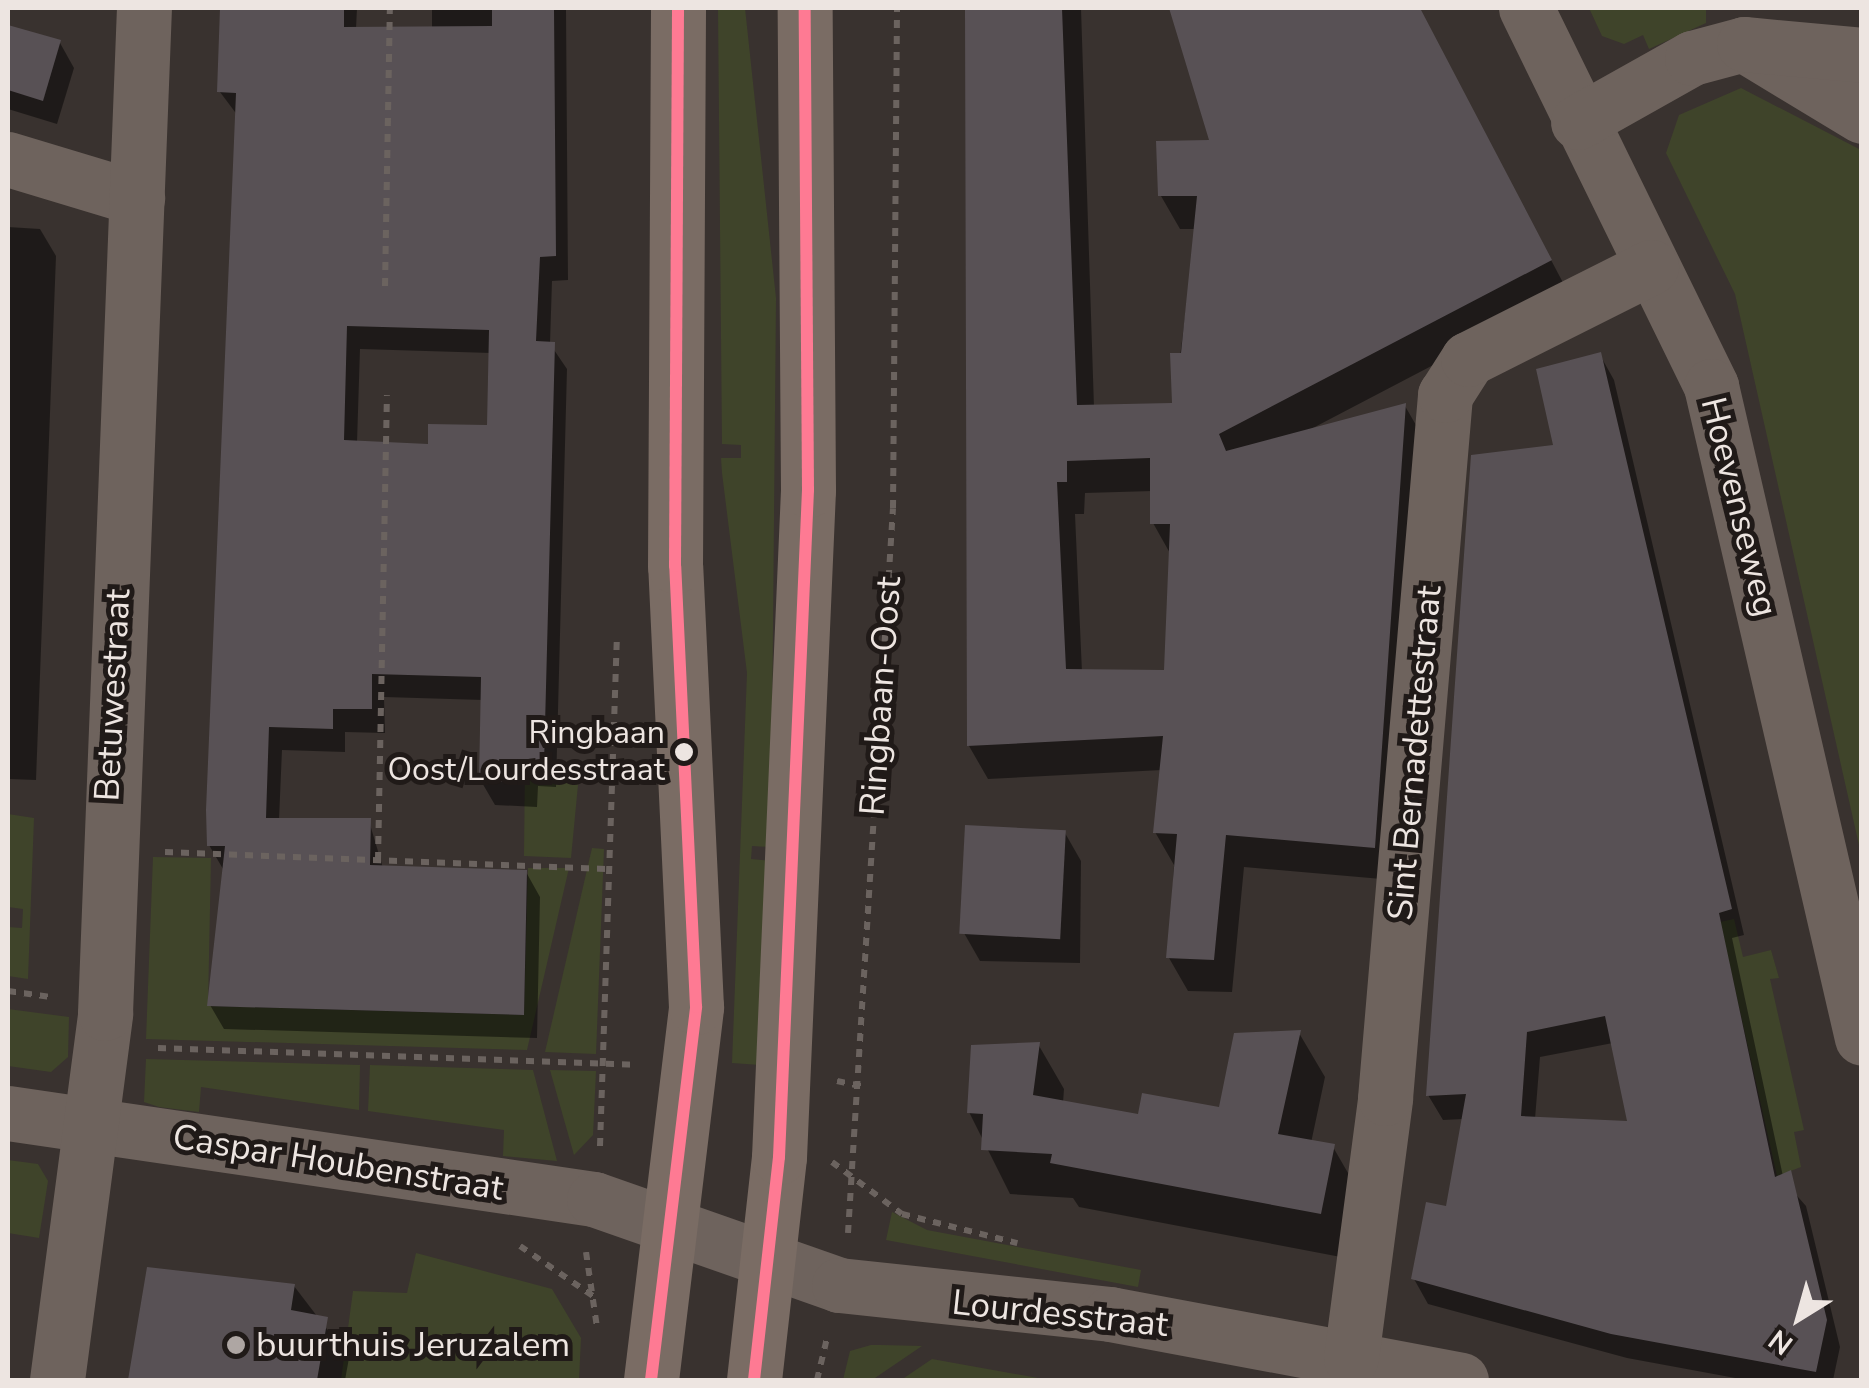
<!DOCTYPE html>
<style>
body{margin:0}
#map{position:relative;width:1869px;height:1388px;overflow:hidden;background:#39322f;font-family:"Nunito Sans",sans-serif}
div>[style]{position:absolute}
.green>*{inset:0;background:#3f442a}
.shadow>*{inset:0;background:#0007}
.building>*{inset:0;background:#585155;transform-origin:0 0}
.path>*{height:6px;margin-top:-3px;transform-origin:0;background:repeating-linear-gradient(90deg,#6b635f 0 8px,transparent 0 16px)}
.minor>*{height:55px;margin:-27.5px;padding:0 27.5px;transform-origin:27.5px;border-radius:27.5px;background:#6e635d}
.major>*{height:55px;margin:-27.5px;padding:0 27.5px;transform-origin:27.5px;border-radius:27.5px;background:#7a6c64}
.bus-1>*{height:12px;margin:-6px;padding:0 6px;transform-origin:6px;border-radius:6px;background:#fe7a93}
.dots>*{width:28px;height:28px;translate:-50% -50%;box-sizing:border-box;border:5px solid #201a18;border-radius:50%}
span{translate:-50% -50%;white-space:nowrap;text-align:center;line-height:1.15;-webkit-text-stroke:10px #201a18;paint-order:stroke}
.bus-label{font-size:32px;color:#ede5e1}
.right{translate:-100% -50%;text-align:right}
.street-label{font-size:35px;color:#ede5e1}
.poi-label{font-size:35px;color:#ede5e1}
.left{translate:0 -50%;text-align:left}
.frame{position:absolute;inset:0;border:10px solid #ede5e1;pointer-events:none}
.north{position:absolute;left:1749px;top:1268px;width:100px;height:100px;-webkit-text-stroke:8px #201a18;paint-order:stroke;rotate:217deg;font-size:28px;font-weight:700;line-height:40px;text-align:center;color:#ede5e1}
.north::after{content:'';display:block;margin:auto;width:35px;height:45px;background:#ede5e1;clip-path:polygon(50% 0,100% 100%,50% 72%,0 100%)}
</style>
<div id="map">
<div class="green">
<i style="clip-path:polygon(718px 8px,745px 8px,776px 298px,771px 847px,752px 846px,751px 859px,771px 861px,760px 1065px,732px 1063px,747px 673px,722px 473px,721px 458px,741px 458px,741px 445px,722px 444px)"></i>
<i style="clip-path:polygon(1589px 8px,1706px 8px,1706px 23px,1649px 49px,1643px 35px,1624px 44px,1602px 36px)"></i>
<i style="clip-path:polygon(1741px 88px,1861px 150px,1861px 854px,1735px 294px,1666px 153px,1679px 115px)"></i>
<i style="clip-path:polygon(525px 763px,580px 764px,571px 858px,524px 856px)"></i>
<i style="clip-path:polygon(8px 814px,34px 818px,28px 979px,8px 976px,8px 927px,22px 928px,23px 909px,8px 907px)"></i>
<i style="clip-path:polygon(592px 848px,604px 849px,596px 1054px,545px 1052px)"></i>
<i style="clip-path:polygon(153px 857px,211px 858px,208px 1006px,418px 1012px,524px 1015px,528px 868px,569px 868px,527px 1050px,146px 1039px)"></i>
<i style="clip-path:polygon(1734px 919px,1743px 957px,1771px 950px,1779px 978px,1770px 979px,1804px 1130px,1794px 1132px,1801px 1167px,1777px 1176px,1720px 922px)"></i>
<i style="clip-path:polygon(8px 1009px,69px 1017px,68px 1057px,51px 1072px,8px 1066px)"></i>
<i style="clip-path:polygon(146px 1059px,360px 1065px,359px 1110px,201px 1087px,199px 1112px,159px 1107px,144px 1102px)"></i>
<i style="clip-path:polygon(370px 1065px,533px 1070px,557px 1161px,503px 1156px,504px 1130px,368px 1111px)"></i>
<i style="clip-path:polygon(550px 1070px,596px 1071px,593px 1135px,574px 1155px)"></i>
<i style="clip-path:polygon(8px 1160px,38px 1164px,48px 1181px,39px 1238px,8px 1233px)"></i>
<i style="clip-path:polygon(892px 1212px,927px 1230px,1141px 1270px,1138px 1287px,886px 1240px)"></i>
<i style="clip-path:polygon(416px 1253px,552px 1289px,581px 1338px,579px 1380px,341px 1380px,353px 1291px,407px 1293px)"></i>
<i style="clip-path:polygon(871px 1345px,881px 1345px,922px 1346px,872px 1380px,843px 1380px,850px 1351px)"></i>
<i style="clip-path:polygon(932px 1359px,1049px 1380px,901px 1380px)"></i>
</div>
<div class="shadow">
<i style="clip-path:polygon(evenodd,223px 8px,357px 8px,356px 29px,432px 29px,432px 8px,566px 8px,568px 280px,552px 281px,550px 344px,567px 369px,556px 787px,538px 786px,537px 807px,495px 805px,481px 781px,483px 700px,384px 697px,385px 733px,345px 732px,345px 752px,282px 750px,279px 820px,369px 821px,383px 868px,526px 872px,540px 897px,537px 1038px,224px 1029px,210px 1005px,223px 869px,209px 845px,238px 116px,220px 92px,223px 8px,360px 349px,491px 353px,490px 428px,430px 447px,357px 443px,360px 349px)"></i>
<i style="clip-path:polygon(evenodd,968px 8px,1081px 8px,1094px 407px,1174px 405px,1196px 229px,1180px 229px,1161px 196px,1213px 142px,1171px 8px,1418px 8px,1569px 294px,1311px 429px,1405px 406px,1424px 439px,1393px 880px,1244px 867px,1232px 992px,1188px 991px,1169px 958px,1174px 865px,1155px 832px,1162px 770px,988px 779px,969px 746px,968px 8px,1153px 491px,1153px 523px,1171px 555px,1166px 673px,1082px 672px,1075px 514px,1084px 514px,1085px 493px,1153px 491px)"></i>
<i style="clip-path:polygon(8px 28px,60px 43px,74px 68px,57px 124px,8px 109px)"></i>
<i style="clip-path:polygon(8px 227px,40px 229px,56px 256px,36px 780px,8px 779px)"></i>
<i style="clip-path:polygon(evenodd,1600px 355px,1614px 380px,1744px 935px,1732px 938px,1784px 1181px,1806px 1206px,1840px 1347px,1833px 1380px,1746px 1380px,1627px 1358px,1428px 1304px,1414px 1279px,1448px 1209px,1464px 1119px,1443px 1120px,1428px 1095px,1474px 457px,1556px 447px,1600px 355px,1613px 1043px,1630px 1124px,1535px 1119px,1540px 1057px,1613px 1043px)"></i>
<i style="clip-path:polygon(1065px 833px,1081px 861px,1080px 963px,980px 961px,964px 933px)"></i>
<i style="clip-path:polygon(1299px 1033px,1325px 1077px,1311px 1143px,1333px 1147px,1359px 1192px,1346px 1258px,1079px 1207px,1073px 1198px,1010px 1194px,969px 1112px,1038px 1044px,1064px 1089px,1063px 1103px,1140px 1117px,1221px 1110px)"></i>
<i style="clip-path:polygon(149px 1270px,294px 1286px,349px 1358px,345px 1380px,130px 1380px)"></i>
</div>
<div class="building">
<i style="clip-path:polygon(evenodd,220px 8px,344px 8px,344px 27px,492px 26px,492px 8px,554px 8px,556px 256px,540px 257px,536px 341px,555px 342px,544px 764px,525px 763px,525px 783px,479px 781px,481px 677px,372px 674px,372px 709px,333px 709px,333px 729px,269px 727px,266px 818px,371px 818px,370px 865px,527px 870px,524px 1015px,207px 1006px,225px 846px,207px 846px,206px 810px,236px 93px,217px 92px,220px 8px,347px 326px,489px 330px,487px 425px,428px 424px,428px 444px,344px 440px,347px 326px)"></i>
<i style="clip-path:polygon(evenodd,965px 8px,1062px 8px,1077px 405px,1172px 403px,1170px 353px,1181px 353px,1197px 196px,1158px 196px,1156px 141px,1209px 140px,1169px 8px,1420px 8px,1552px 260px,1219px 434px,1226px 451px,1406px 403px,1375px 848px,1226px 835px,1214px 960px,1166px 958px,1177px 834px,1153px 833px,1163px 736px,967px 746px,965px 8px,1150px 458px,1150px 524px,1170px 524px,1164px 670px,1066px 669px,1057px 482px,1067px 482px,1067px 461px,1150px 458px)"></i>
<i style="clip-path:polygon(8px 25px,61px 40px,43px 101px,8px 90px)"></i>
<i style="clip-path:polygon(evenodd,1601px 352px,1732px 909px,1719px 913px,1775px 1177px,1791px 1170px,1827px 1320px,1816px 1372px,1611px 1334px,1411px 1279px,1426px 1202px,1446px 1206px,1466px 1094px,1426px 1096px,1471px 455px,1553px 445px,1536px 369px,1601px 352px,1605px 1016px,1627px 1121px,1521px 1116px,1527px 1032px,1605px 1016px)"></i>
<i style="left:965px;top:825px;width:101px;height:109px;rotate:3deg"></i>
<i style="clip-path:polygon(1301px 1030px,1278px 1134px,1335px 1144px,1321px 1214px,1050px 1163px,1052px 1154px,981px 1150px,983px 1114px,967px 1113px,971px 1045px,1040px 1042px,1033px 1095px,1138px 1114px,1142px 1093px,1219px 1107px,1234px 1033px)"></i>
<i style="clip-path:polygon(147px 1267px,295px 1284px,291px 1310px,328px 1317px,317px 1380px,128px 1380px)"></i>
</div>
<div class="path">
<i style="left:385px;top:286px;width:278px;rotate:-89deg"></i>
<i style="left:165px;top:852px;width:448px;rotate:2.2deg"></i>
<i style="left:378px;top:860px;width:465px;rotate:-88.9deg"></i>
<i style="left:8px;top:991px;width:43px;rotate:7.9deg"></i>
<i style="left:158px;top:1048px;width:477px;rotate:2deg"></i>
<i style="left:837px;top:1081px;width:25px;rotate:12deg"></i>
<i style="left:600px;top:1146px;width:512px;rotate:-88.1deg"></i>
<i style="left:832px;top:1162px;width:87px;rotate:36.6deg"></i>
<i style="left:902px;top:1214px;width:119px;rotate:14.2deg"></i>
<i style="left:848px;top:1233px;width:726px;rotate:-86.45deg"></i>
<i style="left:893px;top:508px;width:500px;rotate:-89.54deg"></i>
<i style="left:520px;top:1246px;width:92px;rotate:34.4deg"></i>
<i style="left:586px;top:1252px;width:76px;rotate:81.7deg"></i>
<i style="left:817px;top:1380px;width:43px;rotate:-76.6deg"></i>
</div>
<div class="minor">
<i style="left:1526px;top:8px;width:421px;rotate:63.9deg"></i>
<i style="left:1711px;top:386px;width:669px;rotate:76.96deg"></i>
<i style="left:1753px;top:50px;width:127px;rotate:31.2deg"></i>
<i style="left:1578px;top:122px;width:131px;rotate:-29.3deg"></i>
<i style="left:1692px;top:58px;width:54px;rotate:-15.1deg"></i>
<i style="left:1744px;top:44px;width:119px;rotate:5.3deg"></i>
<i style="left:8px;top:159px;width:135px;rotate:16.8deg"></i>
<i style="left:8px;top:1113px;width:592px;rotate:8.35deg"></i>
<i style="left:594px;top:1199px;width:260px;rotate:19.3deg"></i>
<i style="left:839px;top:1285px;width:273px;rotate:6.1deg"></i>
<i style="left:1110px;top:1314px;width:357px;rotate:10.6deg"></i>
<i style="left:1351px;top:1358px;width:262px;rotate:-82.5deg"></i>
<i style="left:1385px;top:1098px;width:706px;rotate:-85.12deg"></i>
<i style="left:1445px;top:395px;width:43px;rotate:-57.4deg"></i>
<i style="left:1468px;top:359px;width:205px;rotate:-26.7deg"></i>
<i style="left:57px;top:1380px;width:370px;rotate:-82.5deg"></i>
<i style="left:105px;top:1013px;width:1006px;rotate:-87.78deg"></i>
</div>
<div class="major">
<i style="left:651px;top:1380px;width:376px;rotate:-83.1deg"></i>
<i style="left:696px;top:1007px;width:441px;rotate:-92.7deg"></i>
<i style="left:675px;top:566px;width:558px;rotate:-89.69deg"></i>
<i style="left:754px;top:1380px;width:224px;rotate:-83.6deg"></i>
<i style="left:779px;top:1157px;width:668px;rotate:-87.51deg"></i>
<i style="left:808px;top:490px;width:482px;rotate:-90.4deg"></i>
</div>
<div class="bus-1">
<i style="left:651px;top:1380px;width:376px;rotate:-83.1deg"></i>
<i style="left:696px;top:1007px;width:441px;rotate:-92.7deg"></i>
<i style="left:675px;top:566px;width:558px;rotate:-89.69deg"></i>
<i style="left:754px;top:1380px;width:224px;rotate:-83.6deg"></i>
<i style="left:779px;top:1157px;width:668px;rotate:-87.51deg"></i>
<i style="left:808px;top:490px;width:482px;rotate:-90.4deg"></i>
</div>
<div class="dots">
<i style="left:684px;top:752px;background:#ede5e1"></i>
<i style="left:236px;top:1345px;background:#aea6a3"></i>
</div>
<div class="bus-label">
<span class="right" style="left:665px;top:752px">Ringbaan<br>Oost/Lourdesstraat</span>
</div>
<div class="street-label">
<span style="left:1739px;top:507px;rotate:76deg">Hoevenseweg</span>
<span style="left:113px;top:695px;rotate:-87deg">Betuwestraat</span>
<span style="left:881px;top:696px;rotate:-86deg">Ringbaan-Oost</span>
<span style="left:1415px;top:753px;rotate:-85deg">Sint Bernadettestraat</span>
<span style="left:338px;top:1163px;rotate:9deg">Caspar Houbenstraat</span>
<span style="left:1060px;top:1314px;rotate:6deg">Lourdesstraat</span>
</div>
<div class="poi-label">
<span class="left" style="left:256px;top:1345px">buurthuis Jeruzalem</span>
</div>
<div class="frame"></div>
<div class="north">N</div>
</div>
